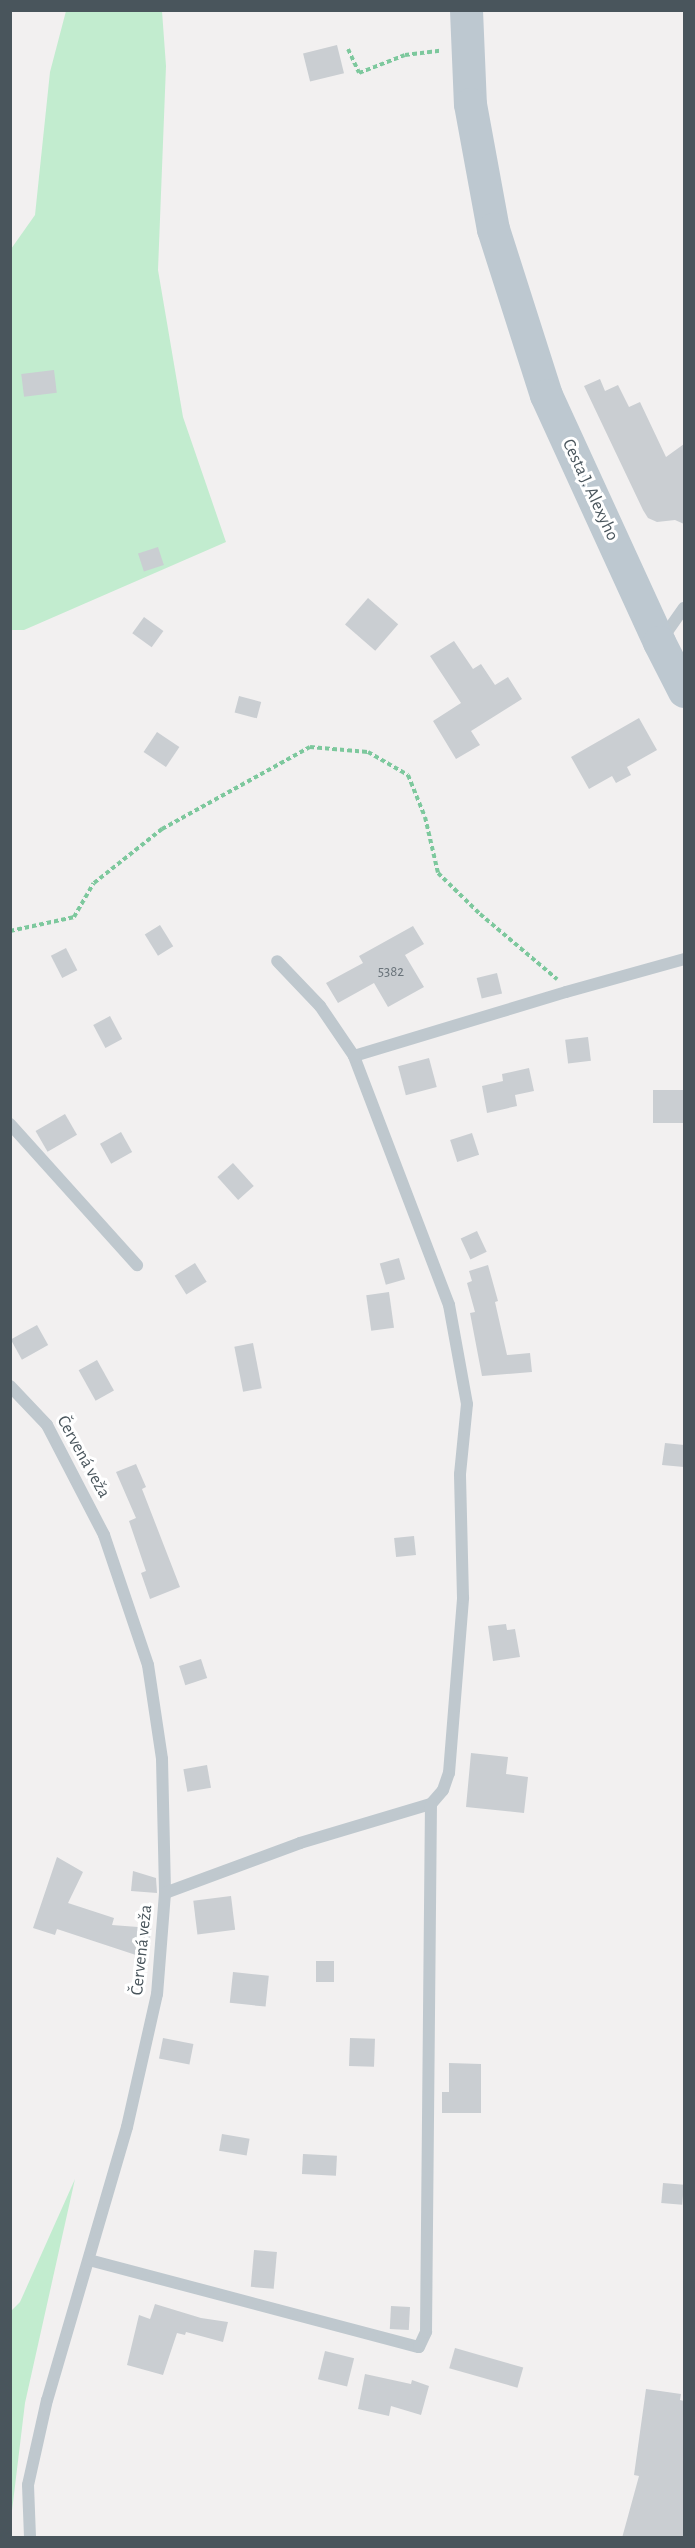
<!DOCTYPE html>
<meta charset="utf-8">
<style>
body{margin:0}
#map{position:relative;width:695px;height:2548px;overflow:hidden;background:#f2f0f0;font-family:"Alegreya Sans",sans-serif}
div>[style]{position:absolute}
.green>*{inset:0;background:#c2eccf}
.building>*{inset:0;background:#caced2;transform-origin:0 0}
.path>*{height:4px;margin-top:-2px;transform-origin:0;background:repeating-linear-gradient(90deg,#7dc89d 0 4.5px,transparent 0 7.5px)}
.service>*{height:12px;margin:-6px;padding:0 6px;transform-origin:6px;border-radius:6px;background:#bfc8ce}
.secondary>*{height:33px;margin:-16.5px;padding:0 16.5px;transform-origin:16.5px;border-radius:16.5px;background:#bdc8d0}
span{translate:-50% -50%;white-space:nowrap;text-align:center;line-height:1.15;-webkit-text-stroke:6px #fff;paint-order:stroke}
.number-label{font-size:15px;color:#69737a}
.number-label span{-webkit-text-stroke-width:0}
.street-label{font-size:18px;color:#49555c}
.frame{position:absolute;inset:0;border:12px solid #49555c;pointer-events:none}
</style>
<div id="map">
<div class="green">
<i style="clip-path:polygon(66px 11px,162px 11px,166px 66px,158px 270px,183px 417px,226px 542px,24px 630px,11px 630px,11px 249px,35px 215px,50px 72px)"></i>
<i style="clip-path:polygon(75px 2179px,25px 2403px,11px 2519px,11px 2311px,20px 2302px)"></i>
</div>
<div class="building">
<i style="left:337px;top:45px;width:29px;height:35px;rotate:76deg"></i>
<i style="left:54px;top:370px;width:23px;height:33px;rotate:83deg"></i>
<i style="clip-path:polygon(600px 379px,605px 391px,618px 385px,629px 407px,640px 402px,666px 457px,684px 444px,684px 524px,675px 520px,657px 522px,648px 518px,643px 510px,584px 386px)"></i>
<i style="left:158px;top:547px;width:19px;height:21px;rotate:72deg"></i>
<i style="left:368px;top:598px;width:40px;height:35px;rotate:41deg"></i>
<i style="left:144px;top:617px;width:24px;height:20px;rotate:36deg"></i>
<i style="clip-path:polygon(454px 641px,473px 669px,481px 664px,495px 685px,508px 677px,522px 699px,471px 731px,480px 745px,456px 759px,433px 721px,461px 703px,430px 656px)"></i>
<i style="left:239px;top:696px;width:23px;height:17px;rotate:15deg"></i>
<i style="clip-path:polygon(639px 718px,657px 750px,627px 767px,631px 775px,616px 783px,612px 776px,589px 789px,571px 757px)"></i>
<i style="left:157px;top:732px;width:27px;height:24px;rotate:34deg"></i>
<i style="left:160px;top:925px;width:25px;height:18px;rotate:58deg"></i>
<i style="clip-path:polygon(413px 926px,424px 944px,405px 955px,424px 987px,388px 1007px,374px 983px,338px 1003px,326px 983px,363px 963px,359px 956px)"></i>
<i style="left:66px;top:948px;width:25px;height:17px;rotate:63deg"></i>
<i style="left:497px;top:973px;width:21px;height:21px;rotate:76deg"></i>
<i style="left:110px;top:1016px;width:26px;height:19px;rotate:62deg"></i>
<i style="left:588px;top:1037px;width:24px;height:23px;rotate:83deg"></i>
<i style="left:429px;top:1058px;width:30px;height:32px;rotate:75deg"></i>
<i style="clip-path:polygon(529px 1068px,534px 1091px,515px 1095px,517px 1106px,487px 1113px,482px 1086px,503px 1081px,502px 1074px)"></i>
<i style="left:684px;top:1090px;width:33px;height:31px;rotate:90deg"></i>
<i style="left:65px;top:1114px;width:24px;height:34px;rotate:60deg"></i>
<i style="left:121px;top:1132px;width:23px;height:24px;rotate:61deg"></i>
<i style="left:472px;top:1133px;width:23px;height:23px;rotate:72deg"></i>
<i style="left:233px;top:1163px;width:31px;height:21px;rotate:48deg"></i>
<i style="left:477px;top:1231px;width:23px;height:18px;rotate:65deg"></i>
<i style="left:399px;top:1258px;width:22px;height:20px;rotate:74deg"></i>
<i style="left:195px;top:1263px;width:22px;height:24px;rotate:58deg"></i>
<i style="clip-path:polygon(488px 1265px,498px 1301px,495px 1302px,507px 1355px,530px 1353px,532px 1372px,482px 1376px,470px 1313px,475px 1312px,467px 1283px,472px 1281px,469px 1271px)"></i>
<i style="left:389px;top:1292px;width:36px;height:23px;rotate:82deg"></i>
<i style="left:37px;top:1325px;width:23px;height:30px;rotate:61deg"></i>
<i style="left:253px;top:1343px;width:46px;height:19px;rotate:79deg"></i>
<i style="left:97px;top:1360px;width:35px;height:21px;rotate:61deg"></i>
<i style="clip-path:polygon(665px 1443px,684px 1445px,684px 1467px,662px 1465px)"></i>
<i style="clip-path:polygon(136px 1464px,146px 1487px,142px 1489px,180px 1587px,150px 1599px,141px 1573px,146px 1571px,129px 1521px,136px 1518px,116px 1472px)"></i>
<i style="left:414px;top:1536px;width:19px;height:20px;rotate:84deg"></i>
<i style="clip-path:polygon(506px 1624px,507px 1630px,515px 1629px,520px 1657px,493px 1661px,488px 1626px)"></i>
<i style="left:201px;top:1659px;width:20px;height:23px;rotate:72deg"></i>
<i style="clip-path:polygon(471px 1753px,508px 1757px,506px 1774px,528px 1777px,524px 1813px,466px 1807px)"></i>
<i style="left:207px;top:1765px;width:23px;height:24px;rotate:80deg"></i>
<i style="clip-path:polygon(57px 1857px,83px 1872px,68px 1903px,114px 1918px,112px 1925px,151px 1928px,148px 1959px,57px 1929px,55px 1935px,33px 1928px)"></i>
<i style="clip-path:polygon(133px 1871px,156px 1878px,157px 1893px,131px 1891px)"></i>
<i style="left:231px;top:1896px;width:34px;height:38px;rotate:83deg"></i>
<i style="left:316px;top:1961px;width:18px;height:21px"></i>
<i style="left:233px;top:1972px;width:36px;height:31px;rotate:6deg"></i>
<i style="left:163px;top:2038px;width:31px;height:21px;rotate:11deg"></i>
<i style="left:350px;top:2038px;width:25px;height:28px;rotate:2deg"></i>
<i style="clip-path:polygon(449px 2063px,481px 2064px,481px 2113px,442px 2113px,442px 2092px,449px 2092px)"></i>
<i style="left:222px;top:2134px;width:28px;height:17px;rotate:10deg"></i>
<i style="left:303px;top:2154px;width:34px;height:20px;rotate:3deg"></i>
<i style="left:663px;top:2183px;width:21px;height:20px;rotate:5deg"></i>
<i style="left:254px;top:2250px;width:23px;height:37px;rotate:5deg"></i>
<i style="clip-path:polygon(155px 2304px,201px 2318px,228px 2322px,223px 2342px,186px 2332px,185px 2335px,177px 2333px,163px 2375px,127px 2365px,139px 2315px,150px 2319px)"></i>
<i style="left:391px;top:2306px;width:19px;height:23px;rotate:3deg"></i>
<i style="left:455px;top:2348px;width:71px;height:21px;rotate:16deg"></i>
<i style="left:325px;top:2351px;width:30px;height:29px;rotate:14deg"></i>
<i style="clip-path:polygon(365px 2374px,411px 2384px,412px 2380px,429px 2386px,421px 2415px,391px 2406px,389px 2416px,358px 2409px)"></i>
<i style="clip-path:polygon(646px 2389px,681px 2394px,680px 2400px,684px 2401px,684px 2538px,622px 2538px,639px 2476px,634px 2475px)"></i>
</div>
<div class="path">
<i style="left:348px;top:49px;width:26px;rotate:65deg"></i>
<i style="left:359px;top:73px;width:49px;rotate:-21.4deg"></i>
<i style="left:405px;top:55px;width:35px;rotate:-7deg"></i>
<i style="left:10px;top:931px;width:66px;rotate:-12.3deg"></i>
<i style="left:74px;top:917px;width:39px;rotate:-60deg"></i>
<i style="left:94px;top:883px;width:87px;rotate:-38.5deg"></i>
<i style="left:162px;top:829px;width:169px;rotate:-29deg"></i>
<i style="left:310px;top:747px;width:58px;rotate:4.9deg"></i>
<i style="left:368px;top:752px;width:46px;rotate:29.9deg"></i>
<i style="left:408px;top:775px;width:45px;rotate:68deg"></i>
<i style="left:425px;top:817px;width:57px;rotate:76.9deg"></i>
<i style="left:438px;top:873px;width:59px;rotate:44.3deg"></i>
<i style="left:480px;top:914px;width:101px;rotate:40.2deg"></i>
</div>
<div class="service">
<i style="left:662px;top:639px;width:38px;rotate:-55deg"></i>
<i style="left:354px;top:1056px;width:221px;rotate:-16.8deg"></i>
<i style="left:566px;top:992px;width:123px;rotate:-15.6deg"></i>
<i style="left:10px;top:1124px;width:190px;rotate:48deg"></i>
<i style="left:10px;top:1386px;width:54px;rotate:46.5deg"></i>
<i style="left:47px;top:1425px;width:124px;rotate:62.6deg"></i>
<i style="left:104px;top:1535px;width:137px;rotate:71.3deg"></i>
<i style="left:148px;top:1665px;width:95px;rotate:81.5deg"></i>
<i style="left:162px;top:1759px;width:134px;rotate:88.7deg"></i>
<i style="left:165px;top:1893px;width:101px;rotate:94.5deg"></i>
<i style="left:157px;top:1994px;width:136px;rotate:102.7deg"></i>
<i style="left:127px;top:2127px;width:284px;rotate:106.3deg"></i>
<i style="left:47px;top:2400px;width:87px;rotate:102.6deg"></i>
<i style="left:28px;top:2485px;width:53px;rotate:87.8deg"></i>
<i style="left:165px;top:1893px;width:144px;rotate:-20.3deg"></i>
<i style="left:300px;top:1843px;width:137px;rotate:-16.6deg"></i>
<i style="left:431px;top:1804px;width:18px;rotate:-49deg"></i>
<i style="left:443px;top:1790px;width:18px;rotate:-71deg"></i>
<i style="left:449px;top:1773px;width:176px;rotate:-85.4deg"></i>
<i style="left:463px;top:1598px;width:124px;rotate:-91.4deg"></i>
<i style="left:460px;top:1474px;width:70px;rotate:-84.3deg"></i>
<i style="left:467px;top:1404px;width:101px;rotate:-100.3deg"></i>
<i style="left:449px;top:1305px;width:267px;rotate:-110.9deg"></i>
<i style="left:354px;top:1056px;width:60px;rotate:-124.2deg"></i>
<i style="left:320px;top:1006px;width:62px;rotate:-133.7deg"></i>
<i style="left:89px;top:2260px;width:341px;rotate:14.8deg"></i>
<i style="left:419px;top:2347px;width:17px;rotate:-65deg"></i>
<i style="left:426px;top:2332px;width:528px;rotate:-89.46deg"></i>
</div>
<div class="secondary">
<i style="left:466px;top:10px;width:94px;rotate:87.6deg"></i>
<i style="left:470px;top:104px;width:127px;rotate:79.6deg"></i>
<i style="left:493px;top:229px;width:174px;rotate:72.3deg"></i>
<i style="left:546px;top:395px;width:272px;rotate:65.4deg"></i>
<i style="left:659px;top:642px;width:55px;rotate:63deg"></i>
</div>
<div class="number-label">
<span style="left:391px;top:972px">5382</span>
</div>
<div class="street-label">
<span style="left:590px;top:490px;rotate:65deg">Cesta J. Alexyho</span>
<span style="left:83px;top:1457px;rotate:61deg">Červená veža</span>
<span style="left:142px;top:1950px;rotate:-84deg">Červená veža</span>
</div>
<div class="frame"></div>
</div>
